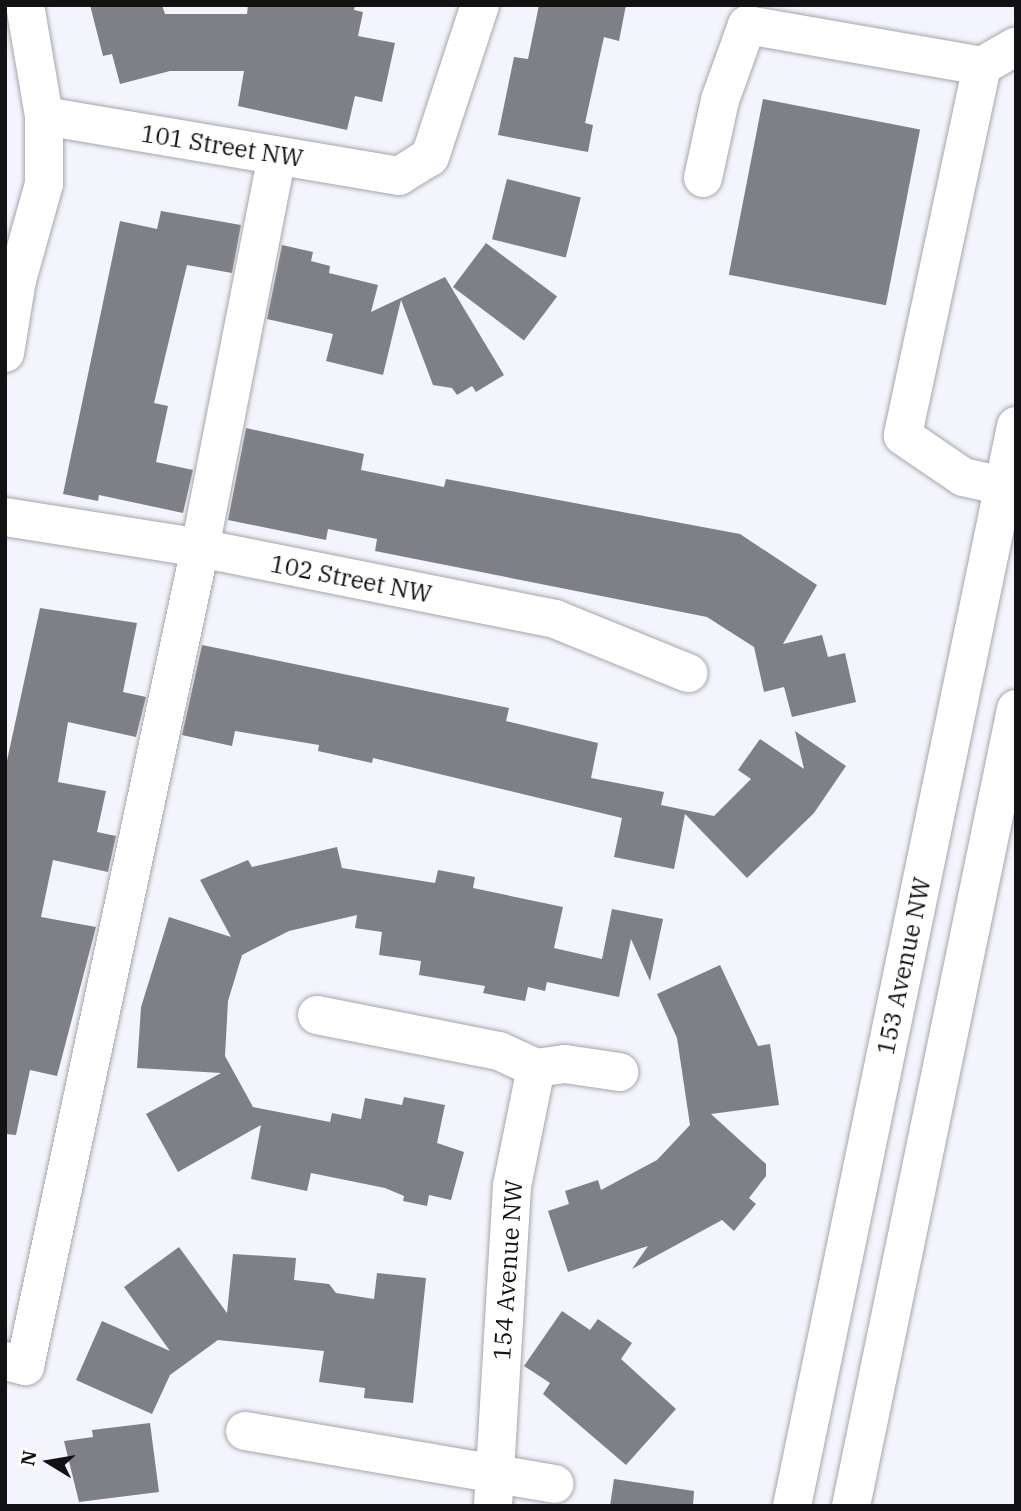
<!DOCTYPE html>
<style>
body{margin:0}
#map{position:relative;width:1021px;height:1511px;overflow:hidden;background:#f4f5fc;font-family:"IBM Plex Serif",serif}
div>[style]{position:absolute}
.building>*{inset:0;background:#7f7f86;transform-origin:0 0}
.roads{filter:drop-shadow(0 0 2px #a5a6ad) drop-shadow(0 0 2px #a5a6ad)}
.minor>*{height:38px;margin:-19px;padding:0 19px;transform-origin:19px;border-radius:19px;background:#fff}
.major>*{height:38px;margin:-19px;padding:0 19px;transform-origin:19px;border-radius:19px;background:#fff}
span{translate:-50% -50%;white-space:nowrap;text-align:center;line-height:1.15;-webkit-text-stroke:7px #fff;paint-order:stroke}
.street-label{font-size:24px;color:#121215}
.frame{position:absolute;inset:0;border:7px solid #121215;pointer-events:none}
.north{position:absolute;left:14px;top:1427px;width:70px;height:70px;-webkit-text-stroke:5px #fff;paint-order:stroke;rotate:281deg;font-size:19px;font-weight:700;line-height:28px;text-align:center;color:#121215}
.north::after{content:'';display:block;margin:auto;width:24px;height:32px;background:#121215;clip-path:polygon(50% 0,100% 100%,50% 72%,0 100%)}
</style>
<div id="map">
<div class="building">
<i style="clip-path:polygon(90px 5px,162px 5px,165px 14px,247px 14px,248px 5px,355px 5px,354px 10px,363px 12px,358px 36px,395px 43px,382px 102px,355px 96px,347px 130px,238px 106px,244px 71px,170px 71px,120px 84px,112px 54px,103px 56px)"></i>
<i style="clip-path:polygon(539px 5px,626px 5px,619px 41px,604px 37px,585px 123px,593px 125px,588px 152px,498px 135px,514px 57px,528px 59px)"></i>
<i style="left:763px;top:99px;width:160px;height:179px;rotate:11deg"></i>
<i style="left:507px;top:179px;width:76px;height:62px;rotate:14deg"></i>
<i style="clip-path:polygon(161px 211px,241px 225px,232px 273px,187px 265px,154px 403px,168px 406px,156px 462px,193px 470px,183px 513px,99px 495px,98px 501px,63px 494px,120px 221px,157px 229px)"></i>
<i style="left:486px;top:243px;width:89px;height:55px;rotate:37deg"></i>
<i style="clip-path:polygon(282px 245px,313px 252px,311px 261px,330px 266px,329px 273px,378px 285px,371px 312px,445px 277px,504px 375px,476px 392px,472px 386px,457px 395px,452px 388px,433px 385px,401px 300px,383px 375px,326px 361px,333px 334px,267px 319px)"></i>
<i style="clip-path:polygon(246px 428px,364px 454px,361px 470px,444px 487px,446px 479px,740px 534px,817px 585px,783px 644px,822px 635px,828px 657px,845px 653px,856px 702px,792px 717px,784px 687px,764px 692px,754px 647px,707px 617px,375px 551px,377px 539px,328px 529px,326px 540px,228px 520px)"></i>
<i style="clip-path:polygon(40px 608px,137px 623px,123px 692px,146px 697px,136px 737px,68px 722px,58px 782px,106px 791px,97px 832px,116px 836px,108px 872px,53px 860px,41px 917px,96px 927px,57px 1076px,30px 1070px,16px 1135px,5px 1134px,5px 770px)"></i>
<i style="clip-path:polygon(202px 645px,509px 708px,506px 721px,598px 743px,591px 778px,664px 792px,661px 805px,714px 816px,751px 779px,738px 770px,760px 739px,804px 769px,795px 731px,846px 766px,814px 813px,747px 878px,685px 814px,674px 869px,614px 857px,622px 818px,373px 758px,372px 763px,318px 751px,319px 745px,235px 731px,232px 746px,182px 735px)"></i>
<i style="clip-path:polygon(337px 847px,342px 868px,435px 883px,438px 870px,475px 877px,473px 888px,563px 907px,554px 948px,602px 959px,612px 909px,663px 919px,650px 981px,631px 939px,619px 997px,547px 982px,545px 991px,528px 987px,525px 1001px,483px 993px,485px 986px,419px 975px,421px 961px,379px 955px,382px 932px,355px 928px,357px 915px,289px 931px,242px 955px,228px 1001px,225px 1056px,253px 1107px,330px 1122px,332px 1113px,361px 1119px,365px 1098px,402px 1105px,404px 1097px,445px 1105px,437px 1143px,464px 1152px,451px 1200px,429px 1195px,427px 1206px,403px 1201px,404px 1196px,385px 1188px,311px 1173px,307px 1191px,251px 1179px,261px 1125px,178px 1172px,146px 1114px,221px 1073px,137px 1068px,141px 1007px,169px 917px,231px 937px,200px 880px,248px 860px,252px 867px)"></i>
<i style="clip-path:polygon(720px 965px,758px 1046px,770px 1044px,779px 1105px,711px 1114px,766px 1164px,766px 1176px,749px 1198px,756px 1204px,734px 1231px,722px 1220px,632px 1269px,648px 1246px,568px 1272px,548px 1211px,569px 1204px,565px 1191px,598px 1180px,601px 1190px,657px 1160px,690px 1125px,677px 1038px,657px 994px)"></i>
<i style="clip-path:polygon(179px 1247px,227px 1313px,233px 1254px,296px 1258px,294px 1280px,329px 1284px,336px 1293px,374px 1299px,377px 1273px,426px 1278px,413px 1403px,364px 1398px,365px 1388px,319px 1382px,324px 1351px,218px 1340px,170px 1375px,152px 1414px,76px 1380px,102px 1321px,170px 1351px,124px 1287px)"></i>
<i style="clip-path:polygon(562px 1311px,590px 1330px,598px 1319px,632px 1343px,621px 1359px,676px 1409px,626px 1465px,543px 1394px,550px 1383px,524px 1366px)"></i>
<i style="clip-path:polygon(150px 1423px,159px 1492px,79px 1502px,64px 1441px,93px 1437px,92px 1430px)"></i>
<i style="clip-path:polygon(614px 1479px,694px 1491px,693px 1506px,610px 1506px)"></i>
</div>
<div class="roads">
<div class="minor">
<i style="left:982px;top:66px;width:378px;rotate:102.1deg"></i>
<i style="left:903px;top:436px;width:73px;rotate:34.3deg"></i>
<i style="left:963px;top:477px;width:41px;rotate:12.7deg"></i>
<i style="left:44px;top:116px;width:360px;rotate:9.6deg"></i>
<i style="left:399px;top:176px;width:36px;rotate:-32deg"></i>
<i style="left:430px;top:157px;width:160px;rotate:-71.8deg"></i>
<i style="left:703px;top:178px;width:80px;rotate:-77.7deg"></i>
<i style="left:720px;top:100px;width:80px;rotate:-70.2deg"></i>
<i style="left:747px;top:25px;width:239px;rotate:9.9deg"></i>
<i style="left:982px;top:66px;width:39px;rotate:-30deg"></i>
<i style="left:5px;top:353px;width:74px;rotate:-80.7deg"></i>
<i style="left:17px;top:280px;width:100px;rotate:-74.3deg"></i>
<i style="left:44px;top:184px;width:68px;rotate:-90deg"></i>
<i style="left:44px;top:116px;width:113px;rotate:-99.7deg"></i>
<i style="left:5px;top:517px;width:197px;rotate:9deg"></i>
<i style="left:200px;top:548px;width:362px;rotate:11.3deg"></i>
<i style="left:555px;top:619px;width:144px;rotate:22.1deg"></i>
<i style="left:317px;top:1015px;width:186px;rotate:11.2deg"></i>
<i style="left:499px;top:1051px;width:41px;rotate:24.7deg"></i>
<i style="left:536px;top:1068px;width:120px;rotate:101.5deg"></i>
<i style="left:512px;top:1186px;width:321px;rotate:93.4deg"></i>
<i style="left:536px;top:1068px;width:29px;rotate:-8deg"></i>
<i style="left:565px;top:1064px;width:55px;rotate:8.4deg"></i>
<i style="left:5px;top:1361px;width:21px;rotate:14deg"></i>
<i style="left:25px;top:1366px;width:837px;rotate:-77.92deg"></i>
<i style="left:200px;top:548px;width:400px;rotate:-78.9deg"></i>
<i style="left:245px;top:1431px;width:314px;rotate:9.7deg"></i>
</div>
<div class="major">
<i style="left:792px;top:1506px;width:1103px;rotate:-78.28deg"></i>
<i style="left:851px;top:1506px;width:814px;rotate:-78.3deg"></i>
</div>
</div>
<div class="street-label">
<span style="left:222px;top:146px;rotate:9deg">101 Street NW</span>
<span style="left:351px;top:579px;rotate:11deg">102 Street NW</span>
<span style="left:904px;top:966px;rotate:-78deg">153 Avenue NW</span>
<span style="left:508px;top:1270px;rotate:-86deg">154 Avenue NW</span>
</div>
<div class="frame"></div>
<div class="north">N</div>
</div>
